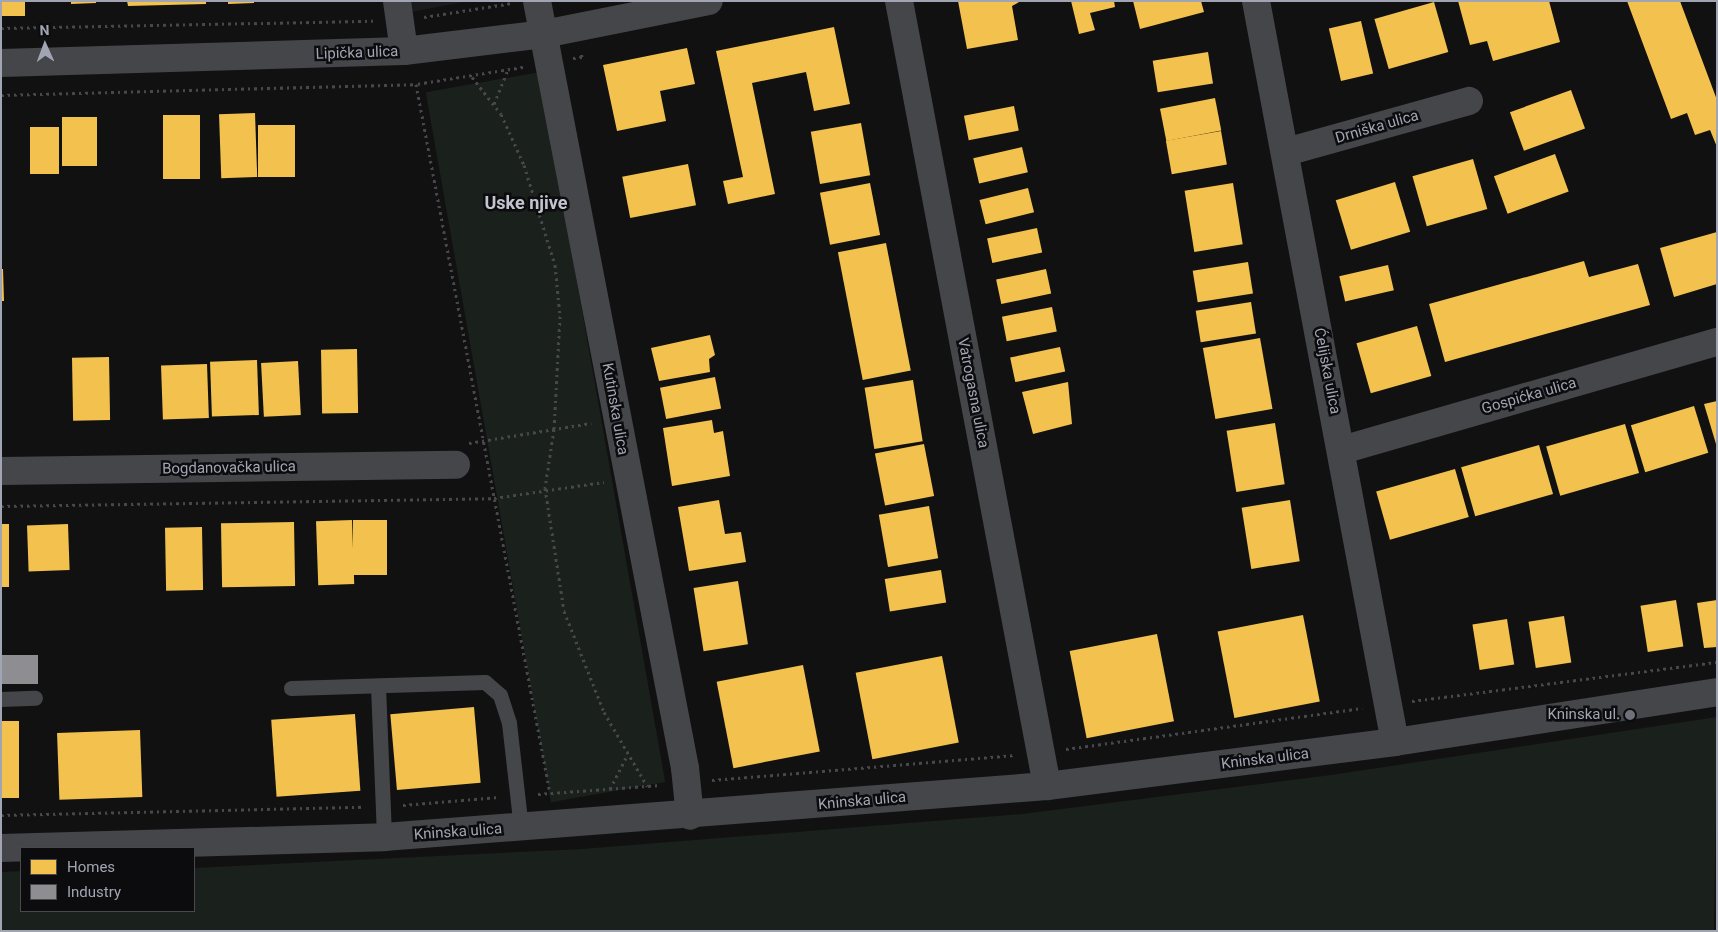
<!DOCTYPE html>
<meta charset="utf-8">
<style>
body{margin:0}
#map{position:relative;width:1718px;height:932px;overflow:hidden;background:#111;font-family:Roboto,sans-serif}
div>[style]{position:absolute}
.built>*{inset:0;background:#1b1b1d}
.green>*{inset:0;background:#1a201b;transform-origin:0 0}
.homes>*{inset:0;background:#f2c14e;transform-origin:0 0}
.industry>*{inset:0;background:#8d8d92;transform-origin:0 0}
.path>*{height:3px;margin-top:-1.5px;transform-origin:0;background:repeating-linear-gradient(90deg,#47474c 0 2.5px,transparent 0 6.5px)}
.service>*{height:15px;margin:-7.5px;padding:0 7.5px;transform-origin:7.5px;border-radius:7.5px;background:#45464a}
.minor>*{height:28px;margin:-14px;padding:0 14px;transform-origin:14px;border-radius:14px;background:#45464a}
.dots>*{width:14px;height:14px;translate:-50% -50%;box-sizing:border-box;border:2px solid #0c0b0d;border-radius:50%}
span{translate:-50% -50%;white-space:nowrap;text-align:center;line-height:1.15;-webkit-text-stroke:5px #0c0b0d;paint-order:stroke}
.street-label{font-size:15px;color:#a1a5b3}
.poi-label{font-size:15px;color:#a1a5b3}
.right{translate:-100% -50%;text-align:right}
.quarter-label{font-size:18px;color:#c2c5cf;font-weight:700}
.frame{position:absolute;inset:0;border:2px solid #a1a5b3;pointer-events:none}
.legend{position:absolute;left:20px;top:847px;width:175px;height:65px;box-sizing:border-box;background:#0c0b0d;border:1px solid #48494f;margin:0;padding:6px 9px;list-style:none;font-size:15px;color:#a1a5b3}
.legend li{display:flex;align-items:center;gap:10px;height:25px}
.legend b{width:25px;border:1px solid #48494f}
.north{position:absolute;left:20px;top:20px;width:50px;height:50px;-webkit-text-stroke:4px #0c0b0d;paint-order:stroke;rotate:358deg;font-size:14px;font-weight:700;line-height:20px;text-align:center;color:#a1a5b3}
.north::after{content:'';display:block;margin:auto;width:18px;height:22px;background:#a1a5b3;clip-path:polygon(50% 0,100% 100%,50% 72%,0 100%)}
</style>
<div id="map">
<div class="built">
<i style="clip-path:polygon(409px 1px,469px 1px,411px 12px)"></i>
</div>
<div class="green">
<i style="left:540px;top:72px;width:721px;height:116px;rotate:80deg"></i>
<i style="clip-path:polygon(1717px 717px,1714px 931px,1px 931px,1px 872px,21px 871px,21px 911px,194px 911px,194px 868px,582px 849px,1022px 814px,1331px 775px)"></i>
</div>
<div class="homes">
<i style="left:1px;top:1px;width:24px;height:15px"></i>
<i style="clip-path:polygon(71px 1px,96px 1px,96px 3px,71px 4px)"></i>
<i style="clip-path:polygon(127px 1px,206px 1px,206px 4px,128px 6px)"></i>
<i style="clip-path:polygon(228px 1px,254px 1px,254px 3px,228px 4px)"></i>
<i style="clip-path:polygon(958px 1px,1021px 1px,1012px 6px,1018px 40px,967px 49px)"></i>
<i style="clip-path:polygon(1071px 1px,1114px 1px,1115px 7px,1090px 13px,1095px 30px,1079px 34px)"></i>
<i style="clip-path:polygon(1133px 1px,1201px 1px,1204px 12px,1140px 29px)"></i>
<i style="clip-path:polygon(1458px 1px,1549px 1px,1560px 42px,1493px 61px,1487px 41px,1470px 45px)"></i>
<i style="clip-path:polygon(1627px 1px,1680px 1px,1717px 100px,1717px 147px,1710px 130px,1695px 135px,1687px 113px,1671px 119px)"></i>
<i style="left:1434px;top:2px;width:52px;height:62px;rotate:74deg"></i>
<i style="left:1361px;top:21px;width:54px;height:33px;rotate:77deg"></i>
<i style="clip-path:polygon(834px 27px,850px 104px,814px 111px,806px 72px,752px 83px,775px 194px,728px 204px,723px 181px,743px 177px,716px 51px)"></i>
<i style="clip-path:polygon(687px 48px,695px 84px,660px 91px,666px 121px,617px 131px,603px 65px)"></i>
<i style="left:1208px;top:52px;width:32px;height:56px;rotate:81deg"></i>
<i style="left:1571px;top:90px;width:41px;height:65px;rotate:70deg"></i>
<i style="left:1215px;top:98px;width:33px;height:56px;rotate:79deg"></i>
<i style="left:1014px;top:106px;width:25px;height:51px;rotate:79deg"></i>
<i style="left:255px;top:113px;width:64px;height:36px;rotate:88deg"></i>
<i style="left:163px;top:115px;width:37px;height:64px"></i>
<i style="left:62px;top:117px;width:35px;height:49px"></i>
<i style="left:861px;top:123px;width:53px;height:51px;rotate:80deg"></i>
<i style="left:295px;top:125px;width:52px;height:37px;rotate:90deg"></i>
<i style="left:30px;top:127px;width:29px;height:47px"></i>
<i style="left:1221px;top:131px;width:34px;height:56px;rotate:80deg"></i>
<i style="left:1022px;top:147px;width:26px;height:50px;rotate:77deg"></i>
<i style="left:1555px;top:154px;width:40px;height:65px;rotate:70deg"></i>
<i style="left:1473px;top:159px;width:52px;height:63px;rotate:74deg"></i>
<i style="left:688px;top:164px;width:42px;height:67px;rotate:79deg"></i>
<i style="left:1395px;top:182px;width:52px;height:62px;rotate:73deg"></i>
<i style="left:870px;top:183px;width:53px;height:51px;rotate:79deg"></i>
<i style="left:1233px;top:183px;width:62px;height:49px;rotate:81deg"></i>
<i style="left:1028px;top:188px;width:25px;height:50px;rotate:76deg"></i>
<i style="left:1037px;top:228px;width:25px;height:51px;rotate:78deg"></i>
<i style="clip-path:polygon(1717px 232px,1717px 284px,1674px 297px,1660px 248px)"></i>
<i style="left:886px;top:243px;width:130px;height:49px;rotate:79deg"></i>
<i style="clip-path:polygon(1584px 261px,1589px 277px,1638px 264px,1650px 305px,1445px 362px,1429px 304px)"></i>
<i style="left:1248px;top:262px;width:32px;height:56px;rotate:81deg"></i>
<i style="left:1388px;top:265px;width:26px;height:50px;rotate:77deg"></i>
<i style="clip-path:polygon(1px 269px,3px 269px,4px 301px,1px 301px)"></i>
<i style="left:1046px;top:269px;width:25px;height:51px;rotate:78deg"></i>
<i style="left:1251px;top:302px;width:32px;height:56px;rotate:81deg"></i>
<i style="left:1052px;top:307px;width:25px;height:51px;rotate:79deg"></i>
<i style="left:1417px;top:326px;width:52px;height:63px;rotate:74deg"></i>
<i style="clip-path:polygon(710px 335px,715px 355px,709px 359px,710px 372px,659px 381px,651px 348px)"></i>
<i style="left:1260px;top:338px;width:72px;height:58px;rotate:80deg"></i>
<i style="left:1060px;top:347px;width:25px;height:51px;rotate:78deg"></i>
<i style="left:357px;top:349px;width:64px;height:36px;rotate:89deg"></i>
<i style="left:109px;top:357px;width:63px;height:37px;rotate:89deg"></i>
<i style="left:257px;top:360px;width:55px;height:47px;rotate:88deg"></i>
<i style="left:298px;top:361px;width:54px;height:37px;rotate:87deg"></i>
<i style="left:207px;top:364px;width:54px;height:46px;rotate:88deg"></i>
<i style="left:715px;top:377px;width:32px;height:56px;rotate:79deg"></i>
<i style="left:913px;top:380px;width:62px;height:49px;rotate:81deg"></i>
<i style="clip-path:polygon(1068px 382px,1072px 424px,1033px 434px,1022px 392px)"></i>
<i style="clip-path:polygon(1717px 401px,1717px 444px,1716px 444px,1704px 404px)"></i>
<i style="left:1694px;top:406px;width:49px;height:66px;rotate:73deg"></i>
<i style="clip-path:polygon(712px 420px,714px 433px,723px 431px,730px 476px,672px 486px,663px 428px)"></i>
<i style="left:1275px;top:423px;width:62px;height:49px;rotate:81deg"></i>
<i style="left:1625px;top:424px;width:51px;height:82px;rotate:74deg"></i>
<i style="left:924px;top:444px;width:53px;height:50px;rotate:79deg"></i>
<i style="left:1539px;top:445px;width:51px;height:81px;rotate:74deg"></i>
<i style="left:1455px;top:469px;width:50px;height:82px;rotate:74deg"></i>
<i style="clip-path:polygon(719px 500px,725px 534px,741px 532px,746px 562px,689px 571px,678px 507px)"></i>
<i style="left:1290px;top:500px;width:62px;height:49px;rotate:81deg"></i>
<i style="left:929px;top:506px;width:53px;height:51px;rotate:80deg"></i>
<i style="left:352px;top:520px;width:64px;height:36px;rotate:88deg"></i>
<i style="left:353px;top:520px;width:34px;height:55px"></i>
<i style="left:294px;top:522px;width:64px;height:73px;rotate:89deg"></i>
<i style="left:1px;top:524px;width:8px;height:63px"></i>
<i style="left:68px;top:524px;width:46px;height:41px;rotate:88deg"></i>
<i style="left:202px;top:527px;width:63px;height:37px;rotate:89deg"></i>
<i style="left:941px;top:570px;width:33px;height:57px;rotate:81deg"></i>
<i style="left:738px;top:581px;width:64px;height:45px;rotate:81deg"></i>
<i style="left:1676px;top:600px;width:47px;height:36px;rotate:81deg"></i>
<i style="clip-path:polygon(1717px 600px,1717px 647px,1704px 648px,1697px 603px)"></i>
<i style="left:1303px;top:615px;width:88px;height:87px;rotate:79deg"></i>
<i style="left:1564px;top:616px;width:47px;height:36px;rotate:81deg"></i>
<i style="left:1507px;top:619px;width:46px;height:35px;rotate:81deg"></i>
<i style="left:1157px;top:634px;width:89px;height:89px;rotate:79deg"></i>
<i style="left:942px;top:656px;width:88px;height:88px;rotate:79deg"></i>
<i style="left:803px;top:665px;width:88px;height:88px;rotate:79deg"></i>
<i style="left:474px;top:707px;width:76px;height:84px;rotate:85deg"></i>
<i style="left:355px;top:714px;width:77px;height:84px;rotate:86deg"></i>
<i style="left:1px;top:721px;width:18px;height:77px"></i>
<i style="left:140px;top:730px;width:67px;height:83px;rotate:88deg"></i>
</div>
<div class="industry">
<i style="left:1px;top:655px;width:37px;height:29px"></i>
</div>
<div class="path">
<i style="left:424px;top:17px;width:89px;rotate:-9deg"></i>
<i style="left:1px;top:28px;width:372px;rotate:-1.1deg"></i>
<i style="left:573px;top:58px;width:9px;rotate:-6deg"></i>
<i style="left:582px;top:57px;width:5px;rotate:-101deg"></i>
<i style="left:523px;top:67px;width:108px;rotate:171deg"></i>
<i style="left:416px;top:84px;width:722px;rotate:79.3deg"></i>
<i style="left:472px;top:77px;width:47px;rotate:51.9deg"></i>
<i style="left:501px;top:114px;width:56px;rotate:65.7deg"></i>
<i style="left:524px;top:165px;width:105px;rotate:72.8deg"></i>
<i style="left:555px;top:265px;width:51px;rotate:84.4deg"></i>
<i style="left:560px;top:316px;width:113px;rotate:93deg"></i>
<i style="left:554px;top:429px;width:60px;rotate:98.7deg"></i>
<i style="left:545px;top:488px;width:124px;rotate:81.2deg"></i>
<i style="left:564px;top:611px;width:109px;rotate:68.4deg"></i>
<i style="left:604px;top:712px;width:86px;rotate:59.8deg"></i>
<i style="left:1px;top:95px;width:415px;rotate:-1.5deg"></i>
<i style="left:494px;top:104px;width:37px;rotate:-68deg"></i>
<i style="left:469px;top:443px;width:124px;rotate:-9.3deg"></i>
<i style="left:1px;top:506px;width:493px;rotate:-0.9deg"></i>
<i style="left:494px;top:498px;width:111px;rotate:-8.3deg"></i>
<i style="left:1412px;top:701px;width:307px;rotate:-7.3deg"></i>
<i style="left:1066px;top:749px;width:299px;rotate:-7.9deg"></i>
<i style="left:712px;top:780px;width:304px;rotate:-4.7deg"></i>
<i style="left:610px;top:789px;width:39px;rotate:-63deg"></i>
<i style="left:538px;top:794px;width:123px;rotate:-4.2deg"></i>
<i style="left:403px;top:805px;width:96px;rotate:-4.8deg"></i>
<i style="left:1px;top:815px;width:363px;rotate:-1.3deg"></i>
</div>
<div class="service">
<i style="left:378px;top:686px;width:151px;rotate:87.7deg"></i>
<i style="left:291px;top:688px;width:194px;rotate:-1.8deg"></i>
<i style="left:485px;top:682px;width:20px;rotate:41deg"></i>
<i style="left:500px;top:695px;width:29px;rotate:72deg"></i>
<i style="left:509px;top:723px;width:106px;rotate:83.5deg"></i>
<i style="left:1px;top:699px;width:34px;rotate:-2deg"></i>
</div>
<div class="minor">
<i style="left:397px;top:1px;width:50px;rotate:82deg"></i>
<i style="left:537px;top:1px;width:781px;rotate:79.08deg"></i>
<i style="left:685px;top:768px;width:48px;rotate:84.1deg"></i>
<i style="left:899px;top:1px;width:799px;rotate:79.32deg"></i>
<i style="left:1256px;top:1px;width:754px;rotate:79.38deg"></i>
<i style="left:1px;top:63px;width:403px;rotate:-1.7deg"></i>
<i style="left:404px;top:51px;width:141px;rotate:-6.9deg"></i>
<i style="left:544px;top:34px;width:168px;rotate:-11.3deg"></i>
<i style="left:1286px;top:152px;width:190px;rotate:-15.6deg"></i>
<i style="left:1342px;top:450px;width:390px;rotate:-16.1deg"></i>
<i style="left:1px;top:471px;width:455px;rotate:-0.8deg"></i>
<i style="left:1px;top:848px;width:383px;rotate:-1.6deg"></i>
<i style="left:384px;top:837px;width:665px;rotate:-4.4deg"></i>
<i style="left:1047px;top:786px;width:351px;rotate:-7.2deg"></i>
<i style="left:1395px;top:742px;width:326px;rotate:-8.8deg"></i>
</div>
<div class="dots">
<i style="left:1630px;top:715px;background:#6f717a"></i>
</div>
<div class="street-label">
<span style="left:357px;top:53px;rotate:-2deg">Lipička ulica</span>
<span style="left:1377px;top:127px;rotate:-16deg">Drniška ulica</span>
<span style="left:1327px;top:371px;rotate:79deg">Ćelijska ulica</span>
<span style="left:973px;top:393px;rotate:79deg">Vatrogasna ulica</span>
<span style="left:1529px;top:396px;rotate:-16deg">Gospićka ulica</span>
<span style="left:615px;top:409px;rotate:80deg">Kutinska ulica</span>
<span style="left:229px;top:468px;rotate:-1deg">Bogdanovačka ulica</span>
<span style="left:1265px;top:759px;rotate:-7deg">Kninska ulica</span>
<span style="left:862px;top:801px;rotate:-5deg">Kninska ulica</span>
<span style="left:458px;top:832px;rotate:-4deg">Kninska ulica</span>
</div>
<div class="poi-label">
<span class="right" style="left:1620px;top:715px">Kninska ul.</span>
</div>
<div class="quarter-label">
<span style="left:526px;top:203px">Uske njive</span>
</div>
<div class="frame"></div>
<ul class="legend">
<li><b style="height:14px;background:#f2c14e"></b>Homes</li>
<li><b style="height:14px;background:#8d8d92"></b>Industry</li>
</ul>
<div class="north">N</div>
</div>
